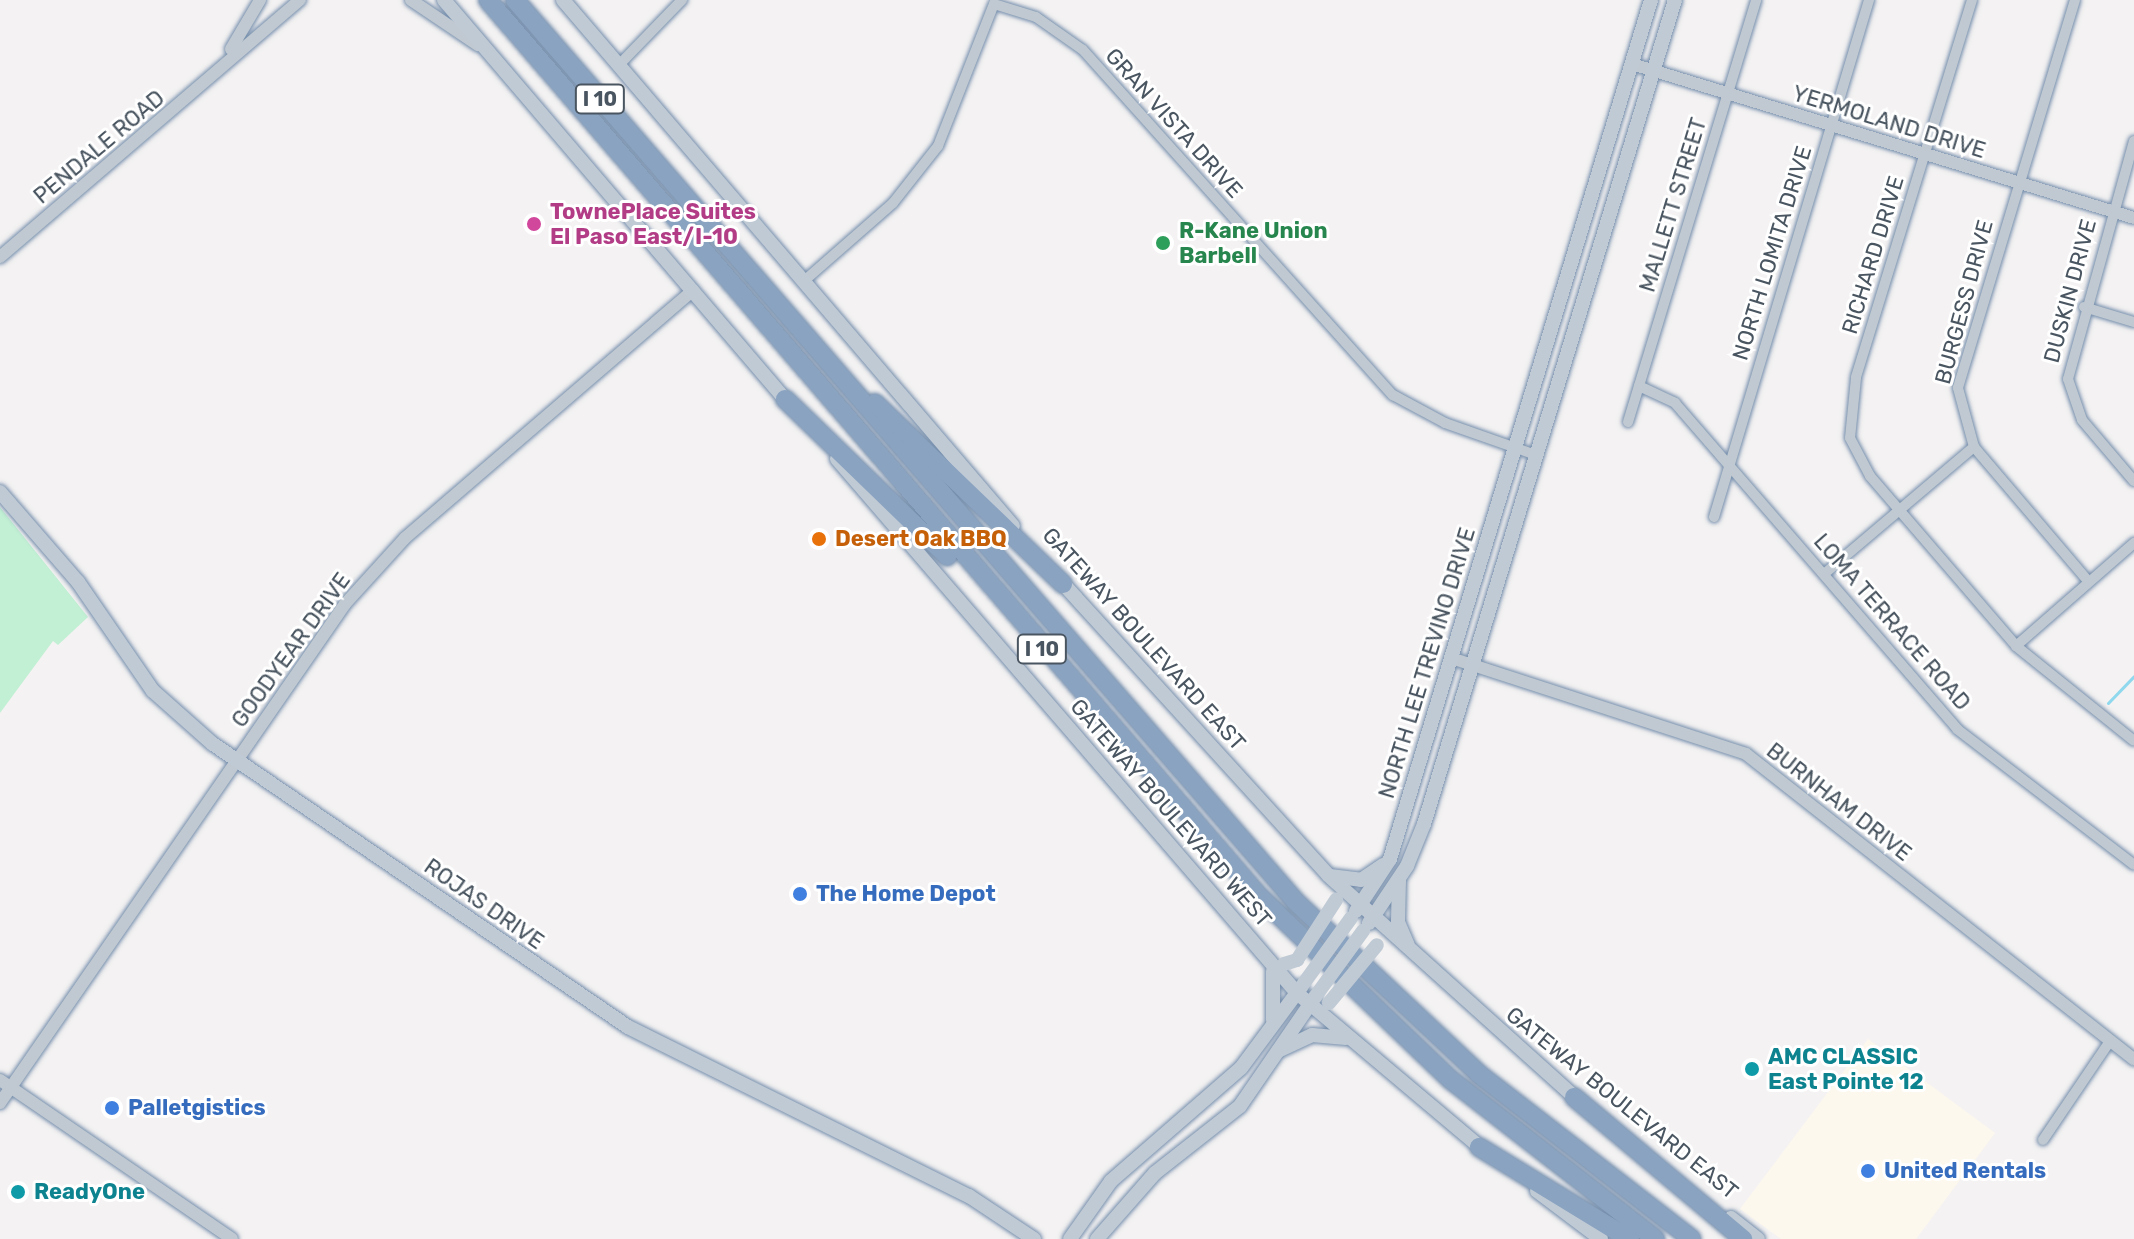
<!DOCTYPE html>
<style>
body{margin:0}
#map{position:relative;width:2134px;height:1239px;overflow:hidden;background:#f4f2f2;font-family:Rubik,sans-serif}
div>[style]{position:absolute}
.commercial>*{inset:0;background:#fdf8ed}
.green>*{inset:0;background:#c2f0d4}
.stream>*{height:3px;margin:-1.5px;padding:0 1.5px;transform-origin:1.5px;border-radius:1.5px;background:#8fd8ed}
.roads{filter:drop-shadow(0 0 2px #758eac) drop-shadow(0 0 2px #758eac)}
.minor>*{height:10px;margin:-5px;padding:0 5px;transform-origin:5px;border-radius:5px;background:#c0c9d1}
.tertiary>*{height:12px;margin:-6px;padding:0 6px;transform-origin:6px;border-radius:6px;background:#c0c9d1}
.secondary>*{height:14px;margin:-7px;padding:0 7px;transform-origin:7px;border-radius:7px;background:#c0cad5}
.motorway>*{height:18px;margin:-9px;padding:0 9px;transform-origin:9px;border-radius:9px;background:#8aa3c0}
.secondary-bridge>*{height:14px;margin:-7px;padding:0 7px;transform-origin:7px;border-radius:7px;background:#c0cad5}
.dots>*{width:22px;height:22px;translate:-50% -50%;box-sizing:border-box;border:4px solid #fff;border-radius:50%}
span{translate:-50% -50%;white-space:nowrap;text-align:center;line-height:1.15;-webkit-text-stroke:6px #fff;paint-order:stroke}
.shield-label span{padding:2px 6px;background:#fff;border:2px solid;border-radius:6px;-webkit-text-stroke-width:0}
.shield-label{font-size:20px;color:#495560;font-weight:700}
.street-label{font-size:22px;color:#495560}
.hotel-label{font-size:22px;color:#b23c85;font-weight:700}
.left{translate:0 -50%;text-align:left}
.leisure-label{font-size:22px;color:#27864d;font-weight:700}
.food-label{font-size:22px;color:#c56008;font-weight:700}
.shop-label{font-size:22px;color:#366cbe;font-weight:700}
.culture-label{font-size:22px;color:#0d838f;font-weight:700}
</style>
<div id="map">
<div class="commercial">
<i style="clip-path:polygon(1868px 1039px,1995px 1133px,1916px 1239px,1781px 1239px,1740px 1209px)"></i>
</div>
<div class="green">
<i style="clip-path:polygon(0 507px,88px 617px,58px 645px,53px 641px,0 713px)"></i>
</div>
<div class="stream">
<i style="left:2108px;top:703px;width:37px;rotate:-46deg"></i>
</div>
<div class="roads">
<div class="minor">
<i style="left:1972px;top:0;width:395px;rotate:107.1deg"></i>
<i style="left:1856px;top:378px;width:60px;rotate:95.7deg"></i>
<i style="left:1850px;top:438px;width:43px;rotate:62.2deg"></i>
<i style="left:1870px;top:476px;width:224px;rotate:49.3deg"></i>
<i style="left:2016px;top:646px;width:151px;rotate:38.8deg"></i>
<i style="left:2075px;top:0;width:405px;rotate:106.8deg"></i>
<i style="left:1958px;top:388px;width:61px;rotate:74.8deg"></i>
<i style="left:1974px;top:447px;width:175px;rotate:49.6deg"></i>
<i style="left:619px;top:65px;width:91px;rotate:-45.9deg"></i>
<i style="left:2134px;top:141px;width:247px;rotate:105.5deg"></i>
<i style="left:2068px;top:379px;width:43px;rotate:71.1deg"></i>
<i style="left:2082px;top:420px;width:80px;rotate:49.6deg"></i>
<i style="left:804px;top:281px;width:118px;rotate:-41.2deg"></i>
<i style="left:893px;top:203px;width:73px;rotate:-51.7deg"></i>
<i style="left:938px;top:146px;width:153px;rotate:-68.5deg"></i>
<i style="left:994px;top:4px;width:44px;rotate:17.2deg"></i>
<i style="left:1036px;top:17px;width:57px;rotate:35.1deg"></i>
<i style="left:1083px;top:50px;width:464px;rotate:48.1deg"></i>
<i style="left:1393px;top:395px;width:59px;rotate:28.3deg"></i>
<i style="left:1445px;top:423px;width:96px;rotate:19.4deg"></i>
<i style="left:2084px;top:307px;width:52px;rotate:16.7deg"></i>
<i style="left:1639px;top:386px;width:40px;rotate:25deg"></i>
<i style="left:1675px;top:403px;width:431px;rotate:49.1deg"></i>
<i style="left:1957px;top:729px;width:223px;rotate:37.5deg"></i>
<i style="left:1628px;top:422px;width:441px;rotate:-73.1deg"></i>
<i style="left:1714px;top:517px;width:540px;rotate:-73.31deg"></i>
<i style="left:1824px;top:574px;width:197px;rotate:-40.3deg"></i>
<i style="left:2016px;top:646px;width:157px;rotate:-41.1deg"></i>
<i style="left:2043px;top:1140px;width:120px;rotate:-55.9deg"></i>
</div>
<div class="tertiary">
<i style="left:411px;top:0;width:81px;rotate:33.9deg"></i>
<i style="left:231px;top:49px;width:57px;rotate:-59.4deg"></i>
<i style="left:1632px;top:64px;width:525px;rotate:17.05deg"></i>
<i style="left:0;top:257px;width:395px;rotate:-40.6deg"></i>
<i style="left:1451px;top:658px;width:310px;rotate:18deg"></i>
<i style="left:1746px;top:754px;width:494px;rotate:38.2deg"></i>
<i style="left:0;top:1080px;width:281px;rotate:34.4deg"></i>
<i style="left:0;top:1103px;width:607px;rotate:-55.34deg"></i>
<i style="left:345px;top:604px;width:89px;rotate:-47.7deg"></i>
<i style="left:405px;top:538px;width:380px;rotate:-40.7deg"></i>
</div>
<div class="secondary">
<i style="left:444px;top:0;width:531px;rotate:49.5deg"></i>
<i style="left:563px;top:0;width:692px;rotate:49.45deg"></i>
<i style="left:837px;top:459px;width:705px;rotate:49.26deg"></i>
<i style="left:1297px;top:993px;width:247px;rotate:40.1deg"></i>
<i style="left:0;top:492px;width:119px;rotate:49.1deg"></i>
<i style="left:78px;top:582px;width:132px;rotate:55.5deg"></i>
<i style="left:153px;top:691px;width:80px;rotate:41.5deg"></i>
<i style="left:213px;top:744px;width:502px;rotate:34.29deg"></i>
<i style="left:628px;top:1027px;width:381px;rotate:26.4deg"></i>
<i style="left:969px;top:1196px;width:78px;rotate:33.5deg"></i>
<i style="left:1058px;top:578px;width:401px;rotate:47.7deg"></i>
<i style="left:1328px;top:875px;width:341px;rotate:42deg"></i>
<i style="left:1330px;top:876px;width:31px;rotate:7deg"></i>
<i style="left:1361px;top:880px;width:27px;rotate:-34deg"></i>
<i style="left:1399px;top:880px;width:42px;rotate:91.4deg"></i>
<i style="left:1398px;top:922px;width:25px;rotate:67deg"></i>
<i style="left:1356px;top:911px;width:62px;rotate:-56.8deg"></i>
<i style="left:1390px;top:859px;width:898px;rotate:-73.1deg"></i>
<i style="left:1369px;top:923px;width:69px;rotate:-56.3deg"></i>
<i style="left:1407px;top:866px;width:45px;rotate:-68deg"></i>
<i style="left:1424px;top:824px;width:861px;rotate:-73.06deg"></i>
<i style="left:1273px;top:971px;width:49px;rotate:90deg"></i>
<i style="left:1278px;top:1051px;width:38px;rotate:-25deg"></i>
<i style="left:1312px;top:1035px;width:34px;rotate:5deg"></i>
<i style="left:1537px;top:1191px;width:80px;rotate:36.9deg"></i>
<i style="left:1731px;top:1218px;width:34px;rotate:38deg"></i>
<i style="left:1070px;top:1239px;width:71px;rotate:-54.7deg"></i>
<i style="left:1111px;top:1181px;width:172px;rotate:-41deg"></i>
<i style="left:1241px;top:1068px;width:102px;rotate:-53.4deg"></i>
<i style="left:1097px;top:1239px;width:88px;rotate:-48.7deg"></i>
<i style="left:1155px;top:1173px;width:108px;rotate:-38.2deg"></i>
<i style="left:1240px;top:1106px;width:132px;rotate:-55.5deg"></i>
</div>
<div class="motorway">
<i style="left:488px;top:0;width:1181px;rotate:49.29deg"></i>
<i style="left:1258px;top:895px;width:267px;rotate:43.8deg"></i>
<i style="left:1451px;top:1080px;width:259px;rotate:37.9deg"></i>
<i style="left:515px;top:0;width:1193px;rotate:49.11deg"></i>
<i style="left:1296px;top:902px;width:251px;rotate:43.2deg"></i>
<i style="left:1479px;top:1074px;width:269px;rotate:37.8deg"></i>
<i style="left:785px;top:399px;width:226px;rotate:44.1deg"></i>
<i style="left:875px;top:403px;width:261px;rotate:43.9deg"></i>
<i style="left:1574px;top:1097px;width:221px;rotate:40deg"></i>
<i style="left:1479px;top:1147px;width:177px;rotate:31.4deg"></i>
</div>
</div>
<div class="secondary-bridge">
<i style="left:1284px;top:964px;width:14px;rotate:-17deg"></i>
<i style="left:1297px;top:960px;width:72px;rotate:-57deg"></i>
<i style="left:1304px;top:983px;width:80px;rotate:-54.1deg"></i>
<i style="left:1315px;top:997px;width:82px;rotate:-54deg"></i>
<i style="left:1329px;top:1003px;width:75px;rotate:-50.4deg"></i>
</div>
<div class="dots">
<i style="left:534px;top:224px;background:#d1479c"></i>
<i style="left:1163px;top:243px;background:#2e9e5b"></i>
<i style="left:819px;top:539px;background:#e8710a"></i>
<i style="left:800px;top:894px;background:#3f7fe0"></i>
<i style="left:1752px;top:1069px;background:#0f9aa8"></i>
<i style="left:112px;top:1108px;background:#3f7fe0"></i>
<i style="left:1868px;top:1171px;background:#3f7fe0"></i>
<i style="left:18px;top:1192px;background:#0f9aa8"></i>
</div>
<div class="shield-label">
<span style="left:600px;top:99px">I 10</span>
<span style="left:1042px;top:649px">I 10</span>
</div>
<div class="street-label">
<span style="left:1889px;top:122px;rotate:17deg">YERMOLAND DRIVE</span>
<span style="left:1174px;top:123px;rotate:48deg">GRAN VISTA DRIVE</span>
<span style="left:99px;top:147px;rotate:-40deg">PENDALE ROAD</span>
<span style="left:1673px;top:205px;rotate:-73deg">MALLETT STREET</span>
<span style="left:1772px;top:253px;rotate:-73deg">NORTH LOMITA DRIVE</span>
<span style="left:1873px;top:255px;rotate:-73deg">RICHARD DRIVE</span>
<span style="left:2070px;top:291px;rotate:-75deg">DUSKIN DRIVE</span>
<span style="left:1964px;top:302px;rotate:-75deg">BURGESS DRIVE</span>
<span style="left:1892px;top:622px;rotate:49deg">LOMA TERRACE ROAD</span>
<span style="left:1144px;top:639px;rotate:48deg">GATEWAY BOULEVARD EAST</span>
<span style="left:291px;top:650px;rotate:-54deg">GOODYEAR DRIVE</span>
<span style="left:1427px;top:663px;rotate:-73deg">NORTH LEE TREVINO DRIVE</span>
<span style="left:1839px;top:802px;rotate:38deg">BURNHAM DRIVE</span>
<span style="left:1171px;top:813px;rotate:49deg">GATEWAY BOULEVARD WEST</span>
<span style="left:484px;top:904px;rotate:35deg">ROJAS DRIVE</span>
<span style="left:1622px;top:1103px;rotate:39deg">GATEWAY BOULEVARD EAST</span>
</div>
<div class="hotel-label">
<span class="left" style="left:550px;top:224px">TownePlace Suites<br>El Paso East/I-10</span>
</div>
<div class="leisure-label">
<span class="left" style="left:1179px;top:243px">R-Kane Union<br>Barbell</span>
</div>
<div class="food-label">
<span class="left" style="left:835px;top:539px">Desert Oak BBQ</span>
</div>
<div class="shop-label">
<span class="left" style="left:816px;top:894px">The Home Depot</span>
<span class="left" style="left:128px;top:1108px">Palletgistics</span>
<span class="left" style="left:1884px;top:1171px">United Rentals</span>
</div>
<div class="culture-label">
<span class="left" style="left:1768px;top:1069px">AMC CLASSIC<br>East Pointe 12</span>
<span class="left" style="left:34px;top:1192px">ReadyOne</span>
</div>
</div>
